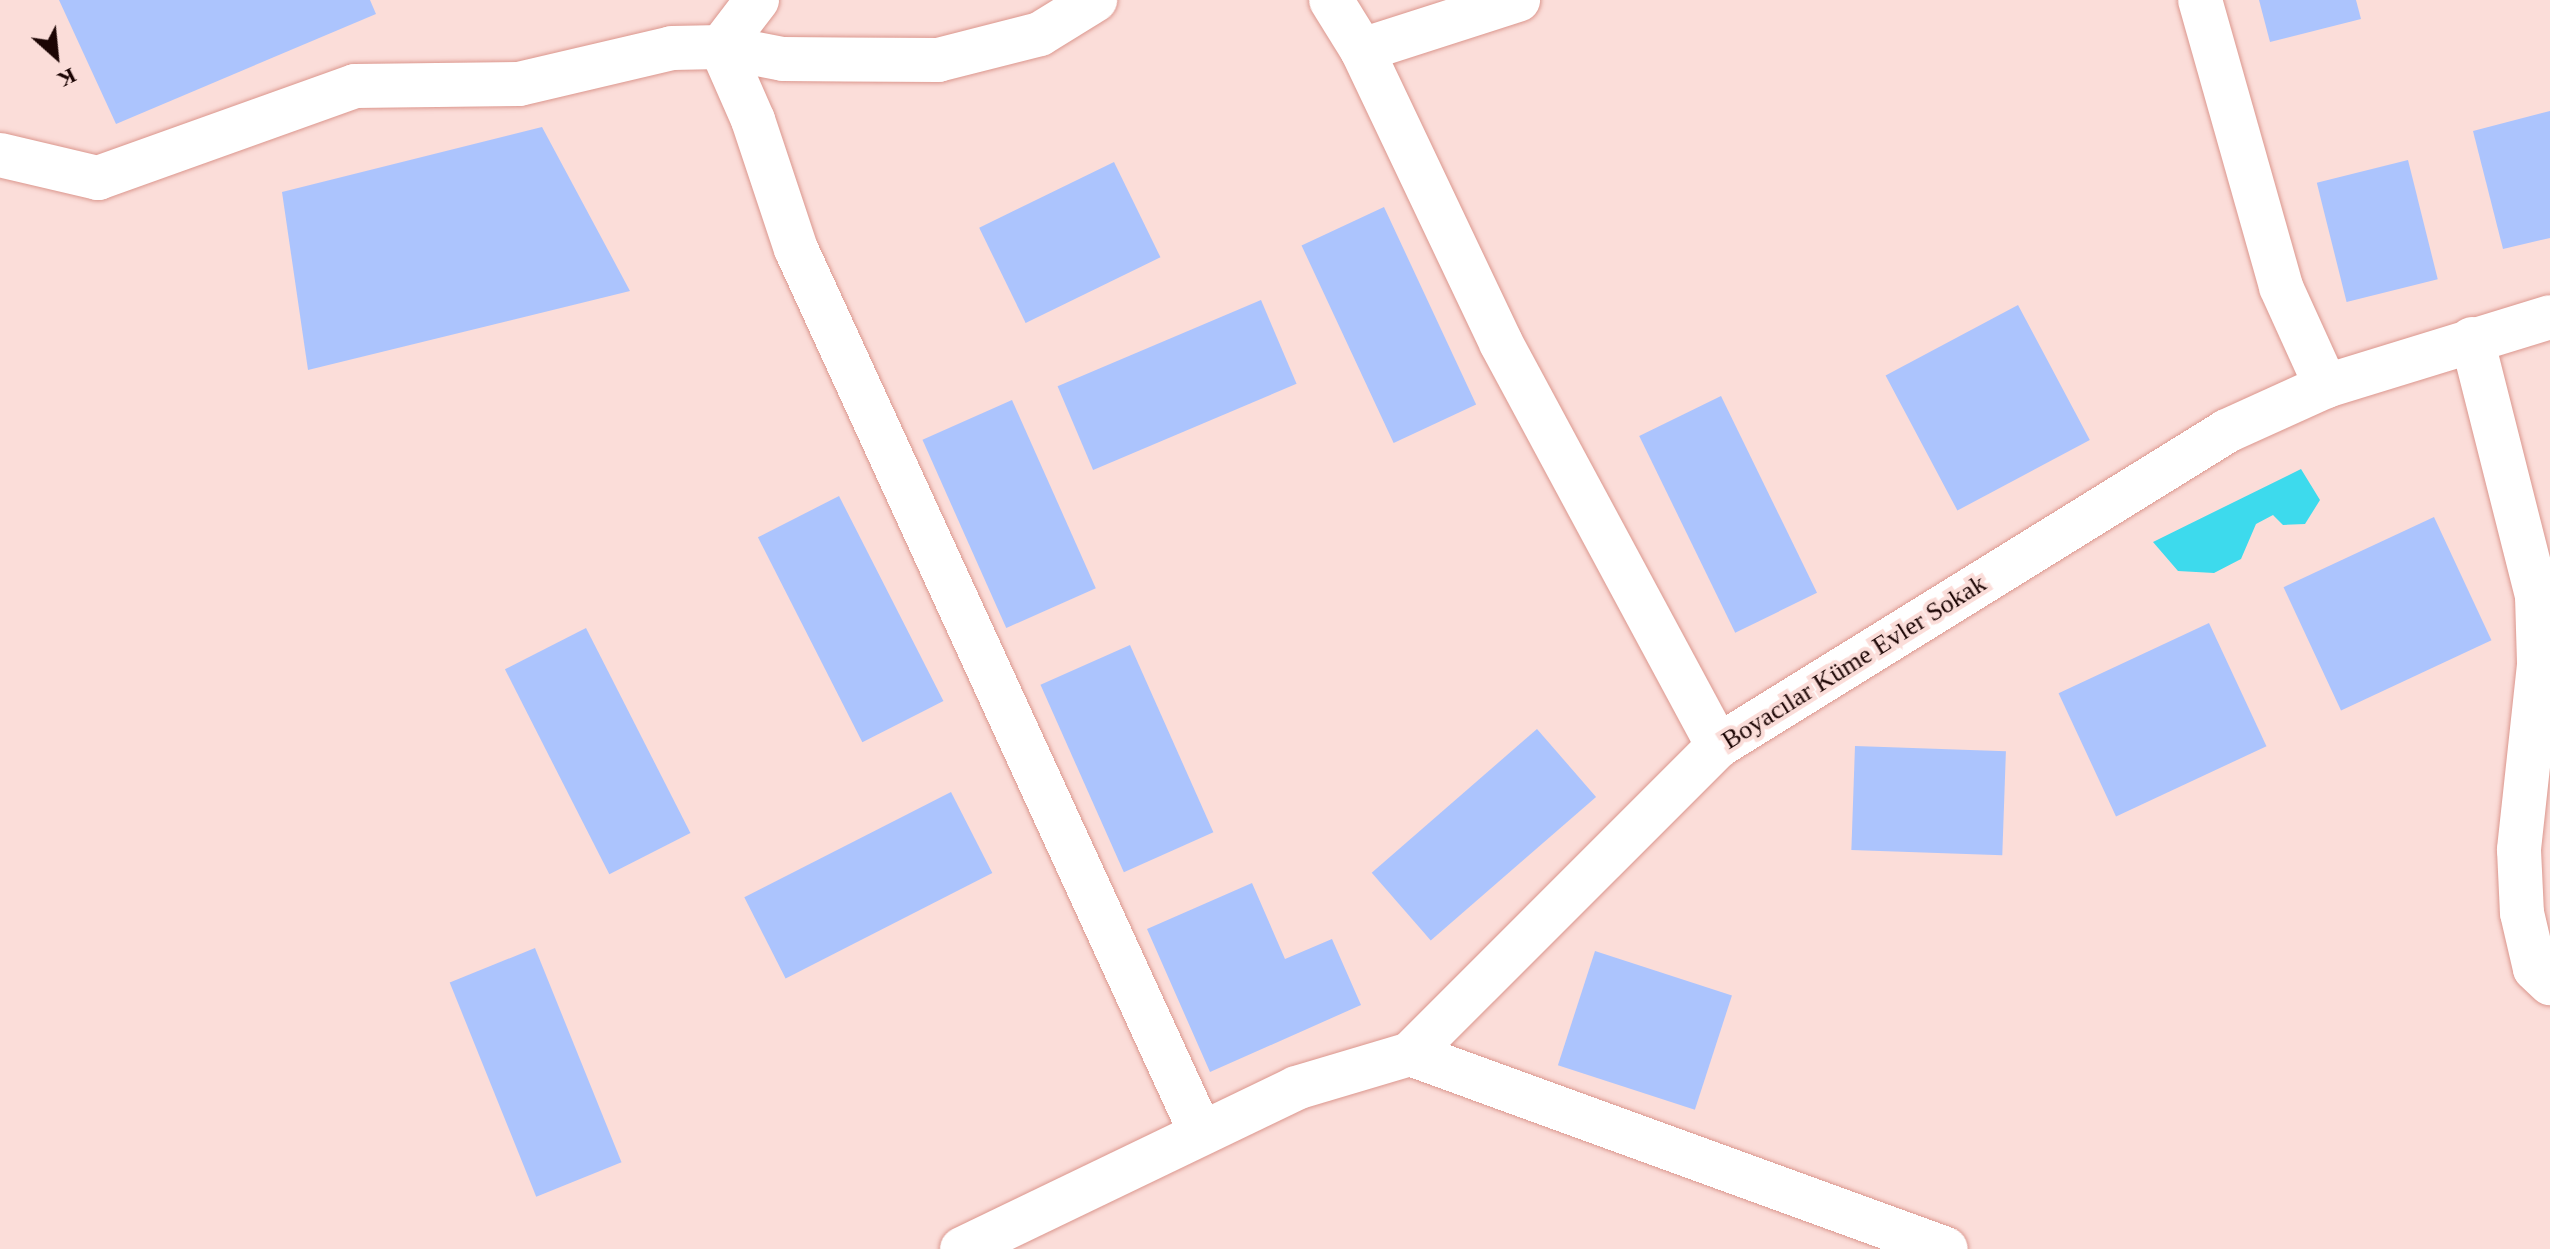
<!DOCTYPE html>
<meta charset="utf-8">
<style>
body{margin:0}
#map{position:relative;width:2550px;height:1249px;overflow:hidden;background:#fbddd9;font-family:"Times New Roman",serif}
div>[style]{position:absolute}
.water>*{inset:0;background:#3ddaed}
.building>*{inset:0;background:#acc4fd;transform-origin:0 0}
.roads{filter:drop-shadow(0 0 2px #db978e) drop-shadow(0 0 2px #db978e)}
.minor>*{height:44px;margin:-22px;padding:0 22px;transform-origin:22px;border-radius:22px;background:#fff}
span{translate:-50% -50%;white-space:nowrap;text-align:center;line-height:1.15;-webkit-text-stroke:8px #fbddd9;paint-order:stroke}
.street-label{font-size:26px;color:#1c0504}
.north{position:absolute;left:16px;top:16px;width:80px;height:80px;-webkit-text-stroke:6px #fbddd9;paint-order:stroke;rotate:153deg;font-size:22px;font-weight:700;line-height:32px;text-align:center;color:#1c0504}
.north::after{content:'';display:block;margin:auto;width:28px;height:36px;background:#1c0504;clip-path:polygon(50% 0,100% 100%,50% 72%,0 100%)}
</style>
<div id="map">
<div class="water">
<i style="clip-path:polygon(2301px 469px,2320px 500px,2305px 524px,2283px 525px,2273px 515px,2256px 524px,2241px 559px,2214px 573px,2178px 571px,2153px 542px)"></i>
</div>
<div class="building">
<i style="clip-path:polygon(59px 0,370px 0,376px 14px,116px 124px)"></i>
<i style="clip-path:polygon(2259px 0,2356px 0,2361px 19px,2270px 42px)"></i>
<i style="clip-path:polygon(2550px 111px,2550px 238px,2503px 249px,2473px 131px)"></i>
<i style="clip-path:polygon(542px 127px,630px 291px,308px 370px,282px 192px)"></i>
<i style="left:2408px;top:160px;width:123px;height:94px;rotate:76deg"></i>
<i style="left:1114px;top:162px;width:106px;height:150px;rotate:64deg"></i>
<i style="left:1384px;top:207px;width:218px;height:91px;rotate:65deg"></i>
<i style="left:1261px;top:300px;width:91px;height:221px;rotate:67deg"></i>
<i style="left:2018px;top:305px;width:153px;height:150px;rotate:62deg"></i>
<i style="left:1721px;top:396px;width:219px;height:91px;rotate:64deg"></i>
<i style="left:1012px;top:400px;width:206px;height:98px;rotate:66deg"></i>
<i style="left:839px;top:496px;width:230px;height:91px;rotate:63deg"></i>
<i style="left:2434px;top:517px;width:136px;height:166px;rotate:65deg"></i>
<i style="left:2209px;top:623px;width:136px;height:166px;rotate:65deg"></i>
<i style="left:586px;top:628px;width:230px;height:91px;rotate:63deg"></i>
<i style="left:1130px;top:645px;width:205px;height:98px;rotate:66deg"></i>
<i style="left:1537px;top:729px;width:90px;height:219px;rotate:49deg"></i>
<i style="left:1855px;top:746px;width:151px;height:104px;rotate:2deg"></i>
<i style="left:951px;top:792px;width:91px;height:232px;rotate:63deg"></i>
<i style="clip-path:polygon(1252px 883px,1285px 959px,1332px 939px,1361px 1005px,1210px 1072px,1147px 929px)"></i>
<i style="left:535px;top:948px;width:231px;height:92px;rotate:68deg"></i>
<i style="left:1595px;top:951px;width:144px;height:120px;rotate:18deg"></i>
</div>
<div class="roads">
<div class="minor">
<i style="left:757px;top:0;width:59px;rotate:127.5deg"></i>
<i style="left:721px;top:47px;width:80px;rotate:66.3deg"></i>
<i style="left:753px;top:120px;width:136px;rotate:71.6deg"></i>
<i style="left:796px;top:249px;width:970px;rotate:65.39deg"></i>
<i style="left:1331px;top:0;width:59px;rotate:58.2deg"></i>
<i style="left:1362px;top:50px;width:324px;rotate:64.6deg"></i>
<i style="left:1501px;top:343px;width:458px;rotate:61.7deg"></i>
<i style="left:2200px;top:0;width:298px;rotate:74.2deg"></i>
<i style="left:2281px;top:287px;width:109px;rotate:65.6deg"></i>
<i style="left:1362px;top:50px;width:164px;rotate:-17.8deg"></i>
<i style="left:0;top:155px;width:101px;rotate:13.2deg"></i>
<i style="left:98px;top:178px;width:273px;rotate:-19.7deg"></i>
<i style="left:355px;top:86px;width:164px;rotate:-0.7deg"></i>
<i style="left:519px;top:84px;width:157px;rotate:-13.2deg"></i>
<i style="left:672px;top:48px;width:49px;rotate:-1.2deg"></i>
<i style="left:721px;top:47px;width:63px;rotate:11deg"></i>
<i style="left:783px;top:59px;width:155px;rotate:0.4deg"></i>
<i style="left:938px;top:60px;width:105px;rotate:-14.3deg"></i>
<i style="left:1040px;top:34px;width:65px;rotate:-31.7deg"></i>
<i style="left:2472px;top:339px;width:265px;rotate:75.8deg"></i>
<i style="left:2537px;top:596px;width:69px;rotate:88.3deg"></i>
<i style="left:2539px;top:665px;width:186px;rotate:96.2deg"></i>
<i style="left:2519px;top:850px;width:63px;rotate:87.3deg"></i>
<i style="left:2522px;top:913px;width:57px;rotate:76.9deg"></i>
<i style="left:2535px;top:969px;width:21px;rotate:43deg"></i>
<i style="left:1410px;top:1054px;width:436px;rotate:-45deg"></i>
<i style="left:1718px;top:746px;width:599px;rotate:-31.75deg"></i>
<i style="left:2227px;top:431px;width:109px;rotate:-24.4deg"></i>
<i style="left:2326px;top:386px;width:234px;rotate:-17.1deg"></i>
<i style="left:962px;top:1249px;width:371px;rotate:-25.7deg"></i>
<i style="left:1296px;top:1088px;width:119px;rotate:-16.6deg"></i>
<i style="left:1410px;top:1054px;width:570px;rotate:19.99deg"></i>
</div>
</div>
<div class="street-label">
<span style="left:1854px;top:662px;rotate:-32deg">Boyacılar Küme Evler Sokak</span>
</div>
<div class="north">K</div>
</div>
